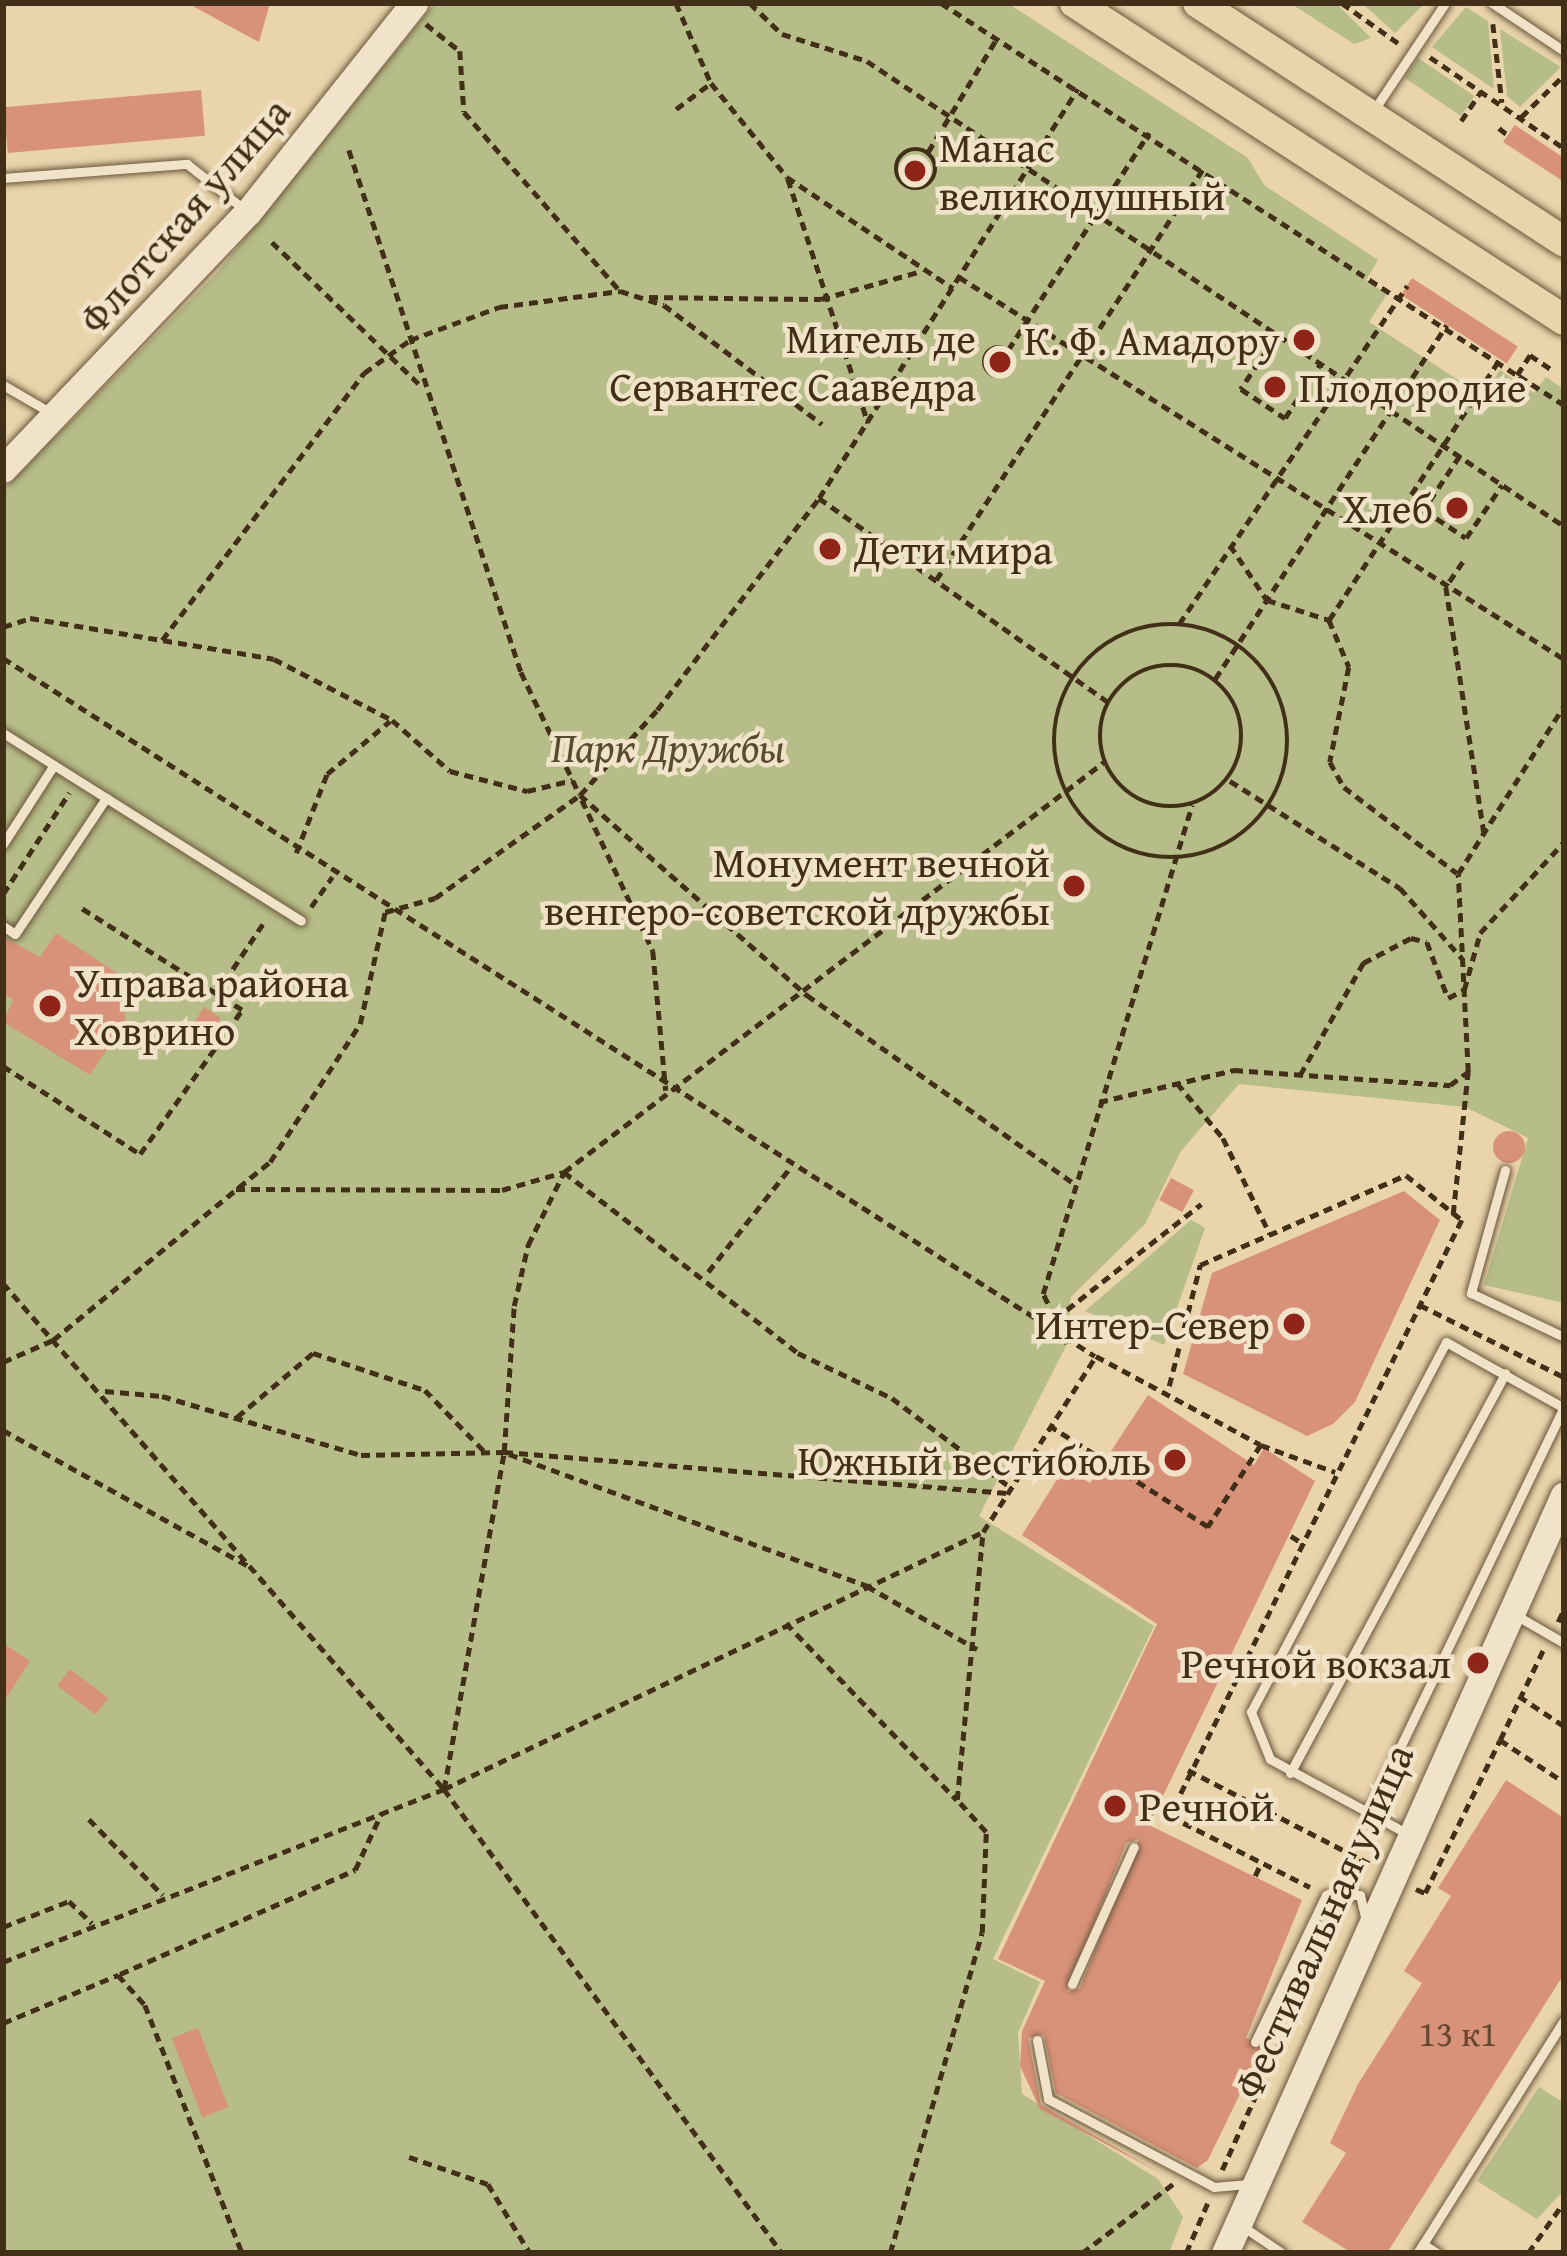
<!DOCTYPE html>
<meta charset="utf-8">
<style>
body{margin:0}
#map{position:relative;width:1567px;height:2256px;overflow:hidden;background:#e9d4ac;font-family:"Gentium Book Plus",serif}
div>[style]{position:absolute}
.green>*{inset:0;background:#b6bd89;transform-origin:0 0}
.building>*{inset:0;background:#d9927a;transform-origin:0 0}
.round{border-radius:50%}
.path>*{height:4.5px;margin-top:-2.25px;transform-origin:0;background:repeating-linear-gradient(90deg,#412f17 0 9px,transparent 0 15px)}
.path>.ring{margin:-2.25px;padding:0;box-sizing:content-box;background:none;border:4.5px solid #412f17;border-radius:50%}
.roads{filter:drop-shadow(0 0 3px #6b583c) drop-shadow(0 0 3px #6b583c)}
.lane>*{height:9px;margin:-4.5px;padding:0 4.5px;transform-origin:4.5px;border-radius:4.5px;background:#f1e3c9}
.secondary>*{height:27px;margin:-13.5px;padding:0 13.5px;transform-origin:13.5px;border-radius:13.5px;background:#f1e3c9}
.primary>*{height:30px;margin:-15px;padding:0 15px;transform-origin:15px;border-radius:15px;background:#e9d4ac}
.dots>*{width:33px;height:33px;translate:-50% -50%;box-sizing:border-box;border:6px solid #f1e3c9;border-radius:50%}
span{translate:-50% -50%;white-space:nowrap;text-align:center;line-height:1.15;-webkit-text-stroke:9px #f1e3c9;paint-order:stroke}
.number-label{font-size:36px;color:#674830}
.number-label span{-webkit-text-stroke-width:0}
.poi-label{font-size:42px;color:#412f17}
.left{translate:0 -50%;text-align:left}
.right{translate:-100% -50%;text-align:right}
.street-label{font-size:42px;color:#412f17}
.park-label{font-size:42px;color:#584b2e;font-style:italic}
.frame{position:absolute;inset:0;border:6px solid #412f17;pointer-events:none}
</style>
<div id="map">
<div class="green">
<i style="clip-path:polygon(435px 3px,1007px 3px,1248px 158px,1264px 185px,1378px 260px,1366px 280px,1387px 294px,1369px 322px,1483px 396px,1500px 370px,1534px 393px,1546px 377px,1564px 389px,1564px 1303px,1484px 1285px,1528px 1138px,1465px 1107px,1239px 1084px,1181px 1151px,1145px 1224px,1071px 1297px,1067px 1344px,979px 1516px,1154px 1626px,993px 1959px,1040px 1982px,1018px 2033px,1022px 2094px,1158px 2179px,1183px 2217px,1169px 2253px,3px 2253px,3px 490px,216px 274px)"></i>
<i style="clip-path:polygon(1290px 3px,1336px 3px,1371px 38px,1354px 44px)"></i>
<i style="clip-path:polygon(1362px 3px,1425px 3px,1395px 33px)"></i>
<i style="clip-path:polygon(1466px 7px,1488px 21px,1494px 89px,1432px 47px)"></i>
<i style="clip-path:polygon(1500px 29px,1561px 67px,1520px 107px,1507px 96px)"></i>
<i style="left:1418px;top:58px;width:68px;height:24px;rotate:34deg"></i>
<i style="clip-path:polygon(1191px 1220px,1205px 1228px,1164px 1345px,1085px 1311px)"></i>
<i style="clip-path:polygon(1539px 2087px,1564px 2103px,1564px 2190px,1537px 2219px,1477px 2181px)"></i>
</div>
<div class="building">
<i style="clip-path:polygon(187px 3px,270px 3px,259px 42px)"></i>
<i style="left:201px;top:90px;width:46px;height:198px;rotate:85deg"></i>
<i style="clip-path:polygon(1515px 125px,1564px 158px,1564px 182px,1503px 142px)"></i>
<i style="left:1412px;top:278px;width:126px;height:20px;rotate:33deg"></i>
<i style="clip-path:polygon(56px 933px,123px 977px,125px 1021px,90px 1075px,3px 1022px,13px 1000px,3px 993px,3px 937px,40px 957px)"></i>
<i style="left:204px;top:1007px;width:20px;height:28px;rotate:33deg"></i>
<i class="round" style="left:1493px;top:1131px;width:32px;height:32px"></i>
<i style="left:1171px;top:1178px;width:26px;height:25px;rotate:28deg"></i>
<i style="clip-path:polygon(1404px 1191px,1440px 1220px,1355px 1402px,1333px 1424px,1307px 1436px,1183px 1374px,1212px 1273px)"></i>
<i style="clip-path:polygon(evenodd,1148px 1395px,1254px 1465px,1264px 1448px,1315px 1481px,1149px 1825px,1302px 1900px,1246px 2038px,1263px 2046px,1208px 2160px,1197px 2168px,1056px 2093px,1044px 2035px,1028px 2038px,1041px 2105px,1164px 2175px,1040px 2109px,1020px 2066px,1022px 2031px,1045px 1981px,998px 1959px,1157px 1624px,1022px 1535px,1065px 1467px,1090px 1483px,1148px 1395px,1139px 1839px,1080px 1988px,1067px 1992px,1126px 1843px,1139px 1839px)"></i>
<i style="clip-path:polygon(3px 1643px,30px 1661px,3px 1703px)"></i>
<i style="left:70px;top:1669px;width:48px;height:21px;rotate:37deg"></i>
<i style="clip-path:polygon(1506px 1780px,1564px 1818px,1564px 1974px,1387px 2253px,1352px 2253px,1302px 2222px,1346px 2153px,1330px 2143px,1358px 2084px,1422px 1983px,1404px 1971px,1451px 1896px,1438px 1888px)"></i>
<i style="left:198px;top:2028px;width:85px;height:28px;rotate:69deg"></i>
</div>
<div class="path">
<i style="left:676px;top:3px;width:87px;rotate:66.4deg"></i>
<i style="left:711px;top:83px;width:121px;rotate:51deg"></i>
<i style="left:787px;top:177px;width:200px;rotate:33.8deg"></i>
<i style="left:750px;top:3px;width:45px;rotate:44.1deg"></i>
<i style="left:782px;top:34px;width:89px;rotate:17.6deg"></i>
<i style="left:867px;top:61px;width:838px;rotate:33.71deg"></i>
<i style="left:941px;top:3px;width:686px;rotate:32.86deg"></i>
<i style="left:1517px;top:375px;width:24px;rotate:-57deg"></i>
<i style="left:1530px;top:355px;width:25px;rotate:34deg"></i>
<i style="left:1342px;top:3px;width:69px;rotate:35.5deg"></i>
<i style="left:426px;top:24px;width:43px;rotate:38.5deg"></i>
<i style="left:460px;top:51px;width:61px;rotate:86.2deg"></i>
<i style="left:464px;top:112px;width:237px;rotate:48.9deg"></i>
<i style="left:1493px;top:24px;width:79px;rotate:83.4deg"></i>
<i style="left:1430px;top:57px;width:162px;rotate:34.2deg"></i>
<i style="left:676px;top:109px;width:44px;rotate:-36.6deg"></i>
<i style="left:1521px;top:117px;width:60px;rotate:-44.3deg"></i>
<i style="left:1461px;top:121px;width:36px;rotate:-56deg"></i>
<i style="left:1499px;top:128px;width:11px;rotate:38deg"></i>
<i class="ring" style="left:896px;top:149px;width:35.5px;height:35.5px"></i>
<i style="left:349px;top:150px;width:550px;rotate:71.76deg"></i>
<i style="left:521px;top:672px;width:136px;rotate:64.4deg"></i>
<i style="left:580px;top:795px;width:303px;rotate:41.4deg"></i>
<i style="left:807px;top:995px;width:327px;rotate:35.2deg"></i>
<i style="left:928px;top:152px;width:133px;rotate:-58.8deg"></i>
<i style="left:788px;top:179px;width:257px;rotate:71.8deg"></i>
<i style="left:272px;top:242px;width:210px;rotate:44deg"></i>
<i style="left:959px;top:277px;width:716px;rotate:32.27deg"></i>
<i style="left:649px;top:297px;width:172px;rotate:0.7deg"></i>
<i style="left:821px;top:299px;width:105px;rotate:-15.5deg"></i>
<i style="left:1276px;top:337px;width:63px;rotate:123.9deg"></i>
<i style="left:1241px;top:389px;width:53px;rotate:33.4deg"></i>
<i style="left:1285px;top:418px;width:66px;rotate:-56.8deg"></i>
<i class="ring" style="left:984px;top:347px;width:25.5px;height:25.5px"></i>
<i style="left:1008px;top:350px;width:259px;rotate:-57deg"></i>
<i style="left:1519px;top:376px;width:54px;rotate:32.8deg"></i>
<i style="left:1460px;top:456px;width:65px;rotate:123.7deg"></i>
<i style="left:1424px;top:510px;width:50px;rotate:33.7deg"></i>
<i style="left:1466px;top:538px;width:64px;rotate:-55.8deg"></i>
<i style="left:819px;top:498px;width:354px;rotate:35.2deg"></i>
<i style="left:1230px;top:545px;width:66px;rotate:56.1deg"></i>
<i style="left:1267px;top:600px;width:65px;rotate:17.9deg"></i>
<i style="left:1329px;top:620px;width:51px;rotate:66.9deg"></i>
<i style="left:1349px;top:667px;width:97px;rotate:101.3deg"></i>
<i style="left:1330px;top:762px;width:29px;rotate:61deg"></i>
<i style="left:1344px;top:787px;width:142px;rotate:37.3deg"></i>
<i style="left:1463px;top:562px;width:30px;rotate:124deg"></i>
<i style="left:1446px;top:587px;width:249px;rotate:81.2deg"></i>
<i style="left:936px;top:580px;width:490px;rotate:-57deg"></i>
<i style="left:1329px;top:620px;width:307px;rotate:-56.8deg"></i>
<i style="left:1179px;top:624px;width:408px;rotate:-56deg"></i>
<i class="ring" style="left:1054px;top:624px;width:229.5px;height:229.5px"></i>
<i style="left:3px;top:627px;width:28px;rotate:-18deg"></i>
<i style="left:30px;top:618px;width:247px;rotate:9.5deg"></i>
<i style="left:274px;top:659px;width:133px;rotate:27.3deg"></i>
<i style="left:392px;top:720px;width:77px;rotate:41.3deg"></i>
<i style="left:450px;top:771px;width:80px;rotate:14.6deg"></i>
<i style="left:527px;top:791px;width:47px;rotate:-13.4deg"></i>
<i style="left:162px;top:640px;width:335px;rotate:-52.9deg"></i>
<i style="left:364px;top:373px;width:57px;rotate:-35.7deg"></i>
<i style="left:410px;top:340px;width:95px;rotate:-20.3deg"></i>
<i style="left:499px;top:307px;width:122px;rotate:-7.5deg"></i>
<i style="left:620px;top:291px;width:46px;rotate:17.7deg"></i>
<i style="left:664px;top:305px;width:198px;rotate:37deg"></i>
<i style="left:3px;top:658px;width:1296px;rotate:32.59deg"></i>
<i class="ring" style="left:1100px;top:665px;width:137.5px;height:137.5px"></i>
<i style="left:1215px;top:679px;width:423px;rotate:-56.8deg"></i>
<i style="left:1230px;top:781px;width:201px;rotate:32.2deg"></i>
<i style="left:1400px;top:888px;width:94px;rotate:48.5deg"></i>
<i style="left:582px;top:800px;width:167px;rotate:64.8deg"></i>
<i style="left:653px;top:951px;width:140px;rotate:84.7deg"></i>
<i style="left:296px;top:853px;width:85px;rotate:-68.6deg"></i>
<i style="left:327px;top:774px;width:82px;rotate:-40.1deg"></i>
<i style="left:3px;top:894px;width:121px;rotate:-56.8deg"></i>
<i style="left:311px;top:907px;width:37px;rotate:-55deg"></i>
<i style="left:216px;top:994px;width:90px;rotate:-56.3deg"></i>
<i style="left:3px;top:1066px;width:163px;rotate:32.7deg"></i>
<i style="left:140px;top:1154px;width:176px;rotate:-54.7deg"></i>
<i style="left:242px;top:1010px;width:193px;rotate:-147.7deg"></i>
<i style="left:1300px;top:1075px;width:129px;rotate:-60.6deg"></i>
<i style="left:1363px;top:963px;width:54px;rotate:-27.5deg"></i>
<i style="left:1411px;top:938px;width:16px;rotate:14deg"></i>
<i style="left:1427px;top:942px;width:60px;rotate:69.4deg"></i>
<i style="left:1448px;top:998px;width:18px;rotate:-27deg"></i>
<i style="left:1464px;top:990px;width:59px;rotate:-74.3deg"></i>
<i style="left:1480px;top:933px;width:124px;rotate:-47.3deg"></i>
<i style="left:1177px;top:1083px;width:72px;rotate:50.1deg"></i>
<i style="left:1223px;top:1138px;width:107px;rotate:63.9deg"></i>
<i style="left:1099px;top:1102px;width:139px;rotate:-13.3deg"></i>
<i style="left:1234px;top:1070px;width:217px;rotate:4deg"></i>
<i style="left:1450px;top:1085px;width:22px;rotate:-36deg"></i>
<i style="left:236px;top:1189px;width:266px;rotate:0.2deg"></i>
<i style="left:502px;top:1190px;width:65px;rotate:-16.2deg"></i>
<i style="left:564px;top:1172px;width:296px;rotate:37.7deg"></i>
<i style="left:798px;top:1353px;width:104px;rotate:25.6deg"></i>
<i style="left:892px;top:1398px;width:148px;rotate:37deg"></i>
<i style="left:1453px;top:1214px;width:143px;rotate:-84deg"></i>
<i style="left:1468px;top:1072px;width:198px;rotate:-92.9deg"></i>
<i style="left:1458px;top:874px;width:199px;rotate:-57.8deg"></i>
<i style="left:708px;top:1272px;width:131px;rotate:-51.8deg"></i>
<i style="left:3px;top:1283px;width:671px;rotate:48.93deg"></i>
<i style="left:444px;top:1789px;width:574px;rotate:53.93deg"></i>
<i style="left:1420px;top:1305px;width:161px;rotate:26.6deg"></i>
<i style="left:1055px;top:1319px;width:186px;rotate:-38.2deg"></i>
<i style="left:1067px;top:1344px;width:55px;rotate:-115.6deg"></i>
<i style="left:1043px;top:1294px;width:511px;rotate:-73.05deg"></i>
<i style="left:3px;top:1362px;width:55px;rotate:-23.7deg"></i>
<i style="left:53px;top:1340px;width:281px;rotate:-39.4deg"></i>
<i style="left:270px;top:1162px;width:165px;rotate:-56.9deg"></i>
<i style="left:360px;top:1024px;width:115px;rotate:-77.4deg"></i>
<i style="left:385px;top:912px;width:52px;rotate:-15.6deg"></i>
<i style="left:435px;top:898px;width:178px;rotate:-35.4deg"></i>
<i style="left:580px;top:795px;width:115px;rotate:-47.8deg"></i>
<i style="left:657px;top:710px;width:267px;rotate:-52.6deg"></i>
<i style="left:819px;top:498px;width:484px;rotate:-57.7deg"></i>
<i style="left:1169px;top:1386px;width:125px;rotate:-75.6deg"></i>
<i style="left:1200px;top:1265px;width:225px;rotate:-23.6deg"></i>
<i style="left:1406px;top:1175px;width:72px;rotate:38.8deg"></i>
<i style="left:1462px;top:1220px;width:664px;rotate:116.1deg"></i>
<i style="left:1170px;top:1816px;width:157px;rotate:26.9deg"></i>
<i style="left:105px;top:1391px;width:57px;rotate:5deg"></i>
<i style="left:162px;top:1396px;width:208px;rotate:16.5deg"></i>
<i style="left:361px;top:1455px;width:143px;rotate:-1.2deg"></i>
<i style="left:504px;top:1452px;width:505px;rotate:4.66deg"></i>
<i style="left:237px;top:1417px;width:99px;rotate:-40.1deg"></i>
<i style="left:313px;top:1353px;width:118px;rotate:18.3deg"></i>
<i style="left:425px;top:1390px;width:88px;rotate:45.9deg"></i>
<i style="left:3px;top:1430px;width:282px;rotate:29deg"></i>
<i style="left:1261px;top:1445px;width:79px;rotate:20deg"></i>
<i style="left:509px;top:1454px;width:382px;rotate:20.2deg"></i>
<i style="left:867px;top:1586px;width:127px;rotate:29.8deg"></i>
<i style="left:1291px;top:1536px;width:13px;rotate:32deg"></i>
<i style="left:1558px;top:1622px;width:14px;rotate:-65deg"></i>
<i style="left:786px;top:1623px;width:246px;rotate:46deg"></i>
<i style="left:1519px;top:1696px;width:54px;rotate:33.7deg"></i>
<i style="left:1500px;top:1740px;width:102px;rotate:-64.4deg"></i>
<i style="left:1188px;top:1770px;width:209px;rotate:27.3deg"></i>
<i style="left:444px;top:1789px;width:342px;rotate:-79.9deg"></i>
<i style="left:504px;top:1452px;width:146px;rotate:-86.1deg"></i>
<i style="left:514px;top:1306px;width:63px;rotate:-77.1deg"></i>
<i style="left:528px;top:1245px;width:81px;rotate:-63.7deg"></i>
<i style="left:564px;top:1172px;width:678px;rotate:-37.21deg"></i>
<i style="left:89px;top:1819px;width:106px;rotate:45.8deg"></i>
<i style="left:1255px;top:1876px;width:14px;rotate:-65deg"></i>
<i style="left:1352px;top:1881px;width:24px;rotate:-66deg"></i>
<i style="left:1416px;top:1889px;width:10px;rotate:24deg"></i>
<i style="left:1425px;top:1893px;width:170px;rotate:-63.9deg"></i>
<i style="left:1500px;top:1740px;width:77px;rotate:33.3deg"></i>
<i style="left:3px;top:1927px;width:71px;rotate:-21.5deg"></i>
<i style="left:69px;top:1901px;width:32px;rotate:44deg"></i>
<i style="left:3px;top:1962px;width:474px;rotate:-21.4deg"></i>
<i style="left:444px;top:1789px;width:597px;rotate:-25.49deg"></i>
<i style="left:120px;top:1974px;width:257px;rotate:-23.9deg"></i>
<i style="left:355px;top:1870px;width:62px;rotate:-65.1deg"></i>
<i style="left:3px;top:2023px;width:125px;rotate:-22.7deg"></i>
<i style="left:118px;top:1975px;width:40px;rotate:48deg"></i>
<i style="left:145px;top:2005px;width:266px;rotate:68.6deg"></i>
<i style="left:409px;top:2157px;width:83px;rotate:18.9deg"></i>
<i style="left:488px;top:2184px;width:81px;rotate:58.7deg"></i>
<i style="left:1222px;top:2170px;width:277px;rotate:-65.7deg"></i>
<i style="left:890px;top:2253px;width:333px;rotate:-74deg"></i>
<i style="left:982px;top:1933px;width:101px;rotate:-87.7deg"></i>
<i style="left:986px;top:1832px;width:43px;rotate:-132.2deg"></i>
<i style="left:957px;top:1800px;width:269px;rotate:-84.5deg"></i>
<i style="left:983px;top:1532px;width:209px;rotate:-57.3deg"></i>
<i style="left:1096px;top:1356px;width:187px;rotate:28.3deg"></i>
<i style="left:1261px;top:1445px;width:98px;rotate:122.9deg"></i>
<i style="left:1208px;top:1527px;width:186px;rotate:-147.5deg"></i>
<i style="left:1082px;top:2253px;width:114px;rotate:-37.2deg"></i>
<i style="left:1186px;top:2253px;width:56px;rotate:-66.7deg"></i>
<i style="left:1528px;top:2253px;width:62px;rotate:-54.8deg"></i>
</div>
<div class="roads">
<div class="lane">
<i style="left:1492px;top:3px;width:87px;rotate:33.7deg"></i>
<i style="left:1374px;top:110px;width:128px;rotate:-56.4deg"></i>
<i style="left:3px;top:178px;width:185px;rotate:-4.4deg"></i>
<i style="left:187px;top:164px;width:74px;rotate:38.4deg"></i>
<i style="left:3px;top:385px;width:58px;rotate:30.1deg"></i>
<i style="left:3px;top:733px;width:352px;rotate:32.2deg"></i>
<i style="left:3px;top:844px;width:94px;rotate:-57.2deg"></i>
<i style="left:3px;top:926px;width:14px;rotate:34deg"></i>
<i style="left:15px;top:934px;width:164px;rotate:-56.2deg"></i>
<i style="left:1505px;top:1170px;width:128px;rotate:105.5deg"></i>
<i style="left:1471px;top:1293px;width:103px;rotate:25.3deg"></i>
<i style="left:1512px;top:1613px;width:60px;rotate:30deg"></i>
<i style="left:1290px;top:1773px;width:454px;rotate:-61.7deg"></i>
<i style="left:1368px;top:1814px;width:450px;rotate:-64.3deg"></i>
<i style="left:1408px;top:1834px;width:157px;rotate:-151.5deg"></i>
<i style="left:1270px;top:1759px;width:51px;rotate:-112deg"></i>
<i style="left:1251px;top:1712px;width:418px;rotate:-62.2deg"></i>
<i style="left:1446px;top:1342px;width:135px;rotate:29.2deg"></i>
<i style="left:1072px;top:1984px;width:150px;rotate:-65.7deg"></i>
<i style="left:1037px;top:2040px;width:60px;rotate:79.4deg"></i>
<i style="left:1048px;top:2099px;width:188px;rotate:27.9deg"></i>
<i style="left:1214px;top:2187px;width:32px;rotate:-5deg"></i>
<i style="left:1255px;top:2042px;width:163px;rotate:-64.2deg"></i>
<i style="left:1326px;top:1895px;width:34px"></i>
<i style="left:1360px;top:1895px;width:22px;rotate:77deg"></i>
<i style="left:1242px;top:2226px;width:48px;rotate:34deg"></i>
<i style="left:1423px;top:2244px;width:265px;rotate:-57.8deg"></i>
<i style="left:1417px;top:2253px;width:11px;rotate:-56deg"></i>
<i style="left:1423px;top:2244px;width:17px;rotate:33deg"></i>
</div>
<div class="secondary">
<i style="left:3px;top:469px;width:355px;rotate:-46.4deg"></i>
<i style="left:248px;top:212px;width:267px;rotate:-51.5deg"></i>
<i style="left:1225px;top:2253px;width:830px;rotate:-65.9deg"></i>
</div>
<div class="primary">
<i style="left:1075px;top:3px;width:583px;rotate:32.95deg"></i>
<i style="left:1198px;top:3px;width:437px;rotate:33.1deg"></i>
</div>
</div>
<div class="dots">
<i style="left:915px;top:171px;background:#8f2418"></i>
<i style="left:1304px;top:340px;background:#8f2418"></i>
<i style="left:1000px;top:362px;background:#8f2418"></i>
<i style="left:1275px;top:387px;background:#8f2418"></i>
<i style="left:1457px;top:508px;background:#8f2418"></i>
<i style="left:830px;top:549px;background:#8f2418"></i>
<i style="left:1074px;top:886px;background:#8f2418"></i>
<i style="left:50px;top:1006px;background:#8f2418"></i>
<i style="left:1294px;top:1324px;background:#8f2418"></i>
<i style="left:1175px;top:1460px;background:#8f2418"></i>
<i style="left:1478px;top:1663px;background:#8f2418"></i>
<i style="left:1115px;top:1806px;background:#8f2418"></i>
</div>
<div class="number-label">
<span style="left:1458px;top:2033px">13 к1</span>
</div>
<div class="poi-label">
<span class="left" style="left:939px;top:171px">Манас<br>великодушный</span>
<span class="right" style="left:976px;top:362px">Мигель де<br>Сервантес Сааведра</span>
<span class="right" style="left:1280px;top:340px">К. Ф. Амадору</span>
<span class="left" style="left:1299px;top:387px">Плодородие</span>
<span class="right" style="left:1433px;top:508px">Хлеб</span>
<span class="left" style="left:854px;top:549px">Дети мира</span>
<span class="right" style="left:1050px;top:886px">Монумент вечной<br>венгеро-советской дружбы</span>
<span class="left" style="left:74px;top:1006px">Управа района<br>Ховрино</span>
<span class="right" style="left:1270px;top:1324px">Интер-Север</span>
<span class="right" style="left:1151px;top:1460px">Южный вестибюль</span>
<span class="right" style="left:1451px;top:1663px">Речной вокзал</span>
<span class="left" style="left:1139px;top:1806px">Речной</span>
</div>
<div class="street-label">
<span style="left:184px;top:215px;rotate:-49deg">Флотская улица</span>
<span style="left:1323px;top:1921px;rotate:-66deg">Фестивальная улица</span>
</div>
<div class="park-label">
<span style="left:668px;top:747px">Парк Дружбы</span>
</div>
<div class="frame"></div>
</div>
